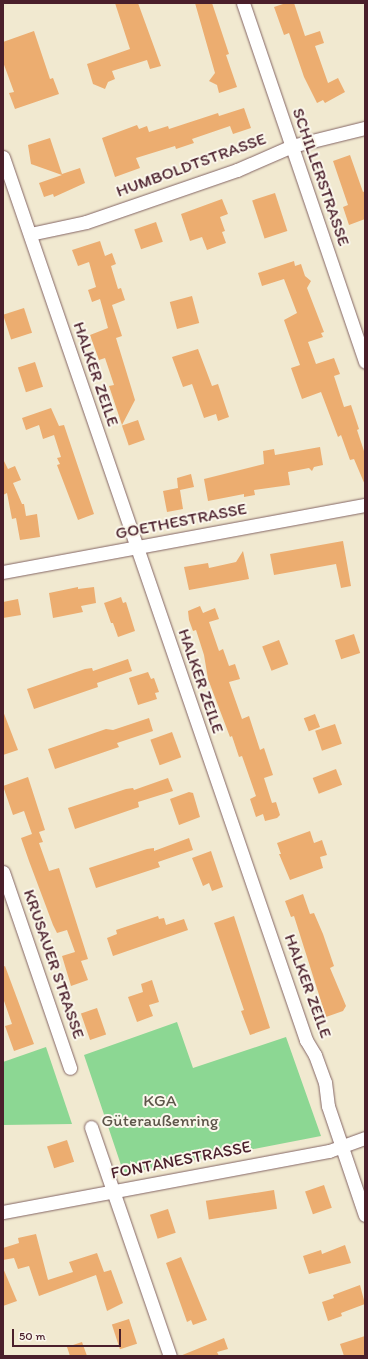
<!DOCTYPE html>
<meta charset="utf-8">
<style>
body{margin:0}
#map{position:relative;width:368px;height:1359px;overflow:hidden;background:#f1e9d0;font-family:Itim,sans-serif}
div>[style]{position:absolute}
.green>*{inset:0;background:#8cd793}
.building>*{inset:0;background:#ecad70;transform-origin:0 0}
.roads{filter:drop-shadow(0 0 1px #846665) drop-shadow(0 0 1px #846665)}
.minor>*{height:13px;margin:-6.5px;padding:0 6.5px;transform-origin:6.5px;border-radius:6.5px;background:#fff}
span{translate:-50% -50%;white-space:nowrap;text-align:center;line-height:1.15;-webkit-text-stroke:4px #fbf7ec;paint-order:stroke}
.street-label{font-size:17px;color:#4a1f2b}
.park-label{font-size:17px;color:#5e564a}
.frame{position:absolute;inset:0;border:4px solid #4a1f2b;pointer-events:none}
.scale{position:absolute;left:12px;top:1329px;width:109px;height:18px;box-sizing:border-box;border:2px solid #4a1f2b;border-top:0;padding-left:5px;font-size:12px;line-height:14px;white-space:nowrap;color:#4a1f2b;-webkit-text-stroke:3px #fbf7ec;paint-order:stroke}
</style>
<div id="map">
<div class="green">
<i style="clip-path:polygon(177px 1022px,193px 1068px,286px 1037px,321px 1136px,124px 1174px,84px 1055px)"></i>
<i style="clip-path:polygon(46px 1047px,72px 1124px,3px 1125px,3px 1062px)"></i>
</div>
<div class="building">
<i style="clip-path:polygon(115px 3px,138px 3px,161px 66px,150px 69px,147px 60px,112px 71px,115px 79px,108px 82px,105px 89px,93px 84px,87px 64px,130px 49px)"></i>
<i style="clip-path:polygon(195px 3px,212px 3px,229px 54px,226px 55px,237px 87px,219px 93px,217px 85px,209px 81px,215px 73px)"></i>
<i style="clip-path:polygon(286px 3px,294px 3px,305px 36px,320px 31px,324px 43px,315px 46px,328px 83px,338px 78px,345px 92px,325px 103px,323px 100px,317px 103px,304px 77px,289px 33px,284px 35px,274px 7px)"></i>
<i style="clip-path:polygon(34px 31px,50px 79px,53px 78px,59px 94px,15px 109px,9px 93px,14px 92px,3px 62px,3px 42px)"></i>
<i style="clip-path:polygon(244px 108px,251px 128px,233px 134px,230px 126px,192px 139px,194px 143px,176px 149px,175px 146px,136px 158px,140px 168px,115px 177px,102px 138px,137px 125px,139px 129px,147px 126px,149px 132px,168px 126px,169px 129px,218px 113px,219px 116px)"></i>
<i style="clip-path:polygon(50px 138px,62px 174px,80px 168px,85px 183px,54px 197px,53px 194px,44px 197px,39px 183px,62px 175px,31px 164px,28px 145px)"></i>
<i style="clip-path:polygon(350px 155px,363px 192px,365px 191px,365px 219px,349px 225px,343px 207px,348px 205px,333px 161px)"></i>
<i style="left:275px;top:193px;width:40px;height:24px;rotate:72deg"></i>
<i style="clip-path:polygon(222px 199px,228px 214px,220px 217px,225px 231px,222px 232px,226px 243px,207px 250px,202px 237px,190px 241px,181px 214px)"></i>
<i style="left:156px;top:222px;width:21px;height:23px;rotate:71deg"></i>
<i style="clip-path:polygon(100px 241px,105px 256px,112px 253px,116px 264px,111px 266px,118px 289px,121px 288px,125px 300px,112px 305px,122px 336px,116px 338px,135px 400px,122px 425px,109px 386px,114px 385px,105px 358px,99px 360px,90px 335px,108px 328px,102px 306px,100px 299px,92px 302px,88px 290px,96px 287px,89px 262px,78px 266px,72px 250px)"></i>
<i style="clip-path:polygon(294px 261px,295px 266px,301px 264px,305px 276px,311px 281px,307px 288px,324px 332px,321px 333px,323px 337px,308px 342px,316px 364px,334px 358px,340px 374px,334px 376px,344px 407px,351px 405px,359px 429px,357px 430px,365px 454px,365px 485px,354px 459px,350px 460px,341px 435px,338px 437px,321px 392px,302px 399px,291px 368px,300px 365px,284px 320px,297px 313px,284px 279px,262px 286px,258px 273px)"></i>
<i style="left:192px;top:296px;width:28px;height:23px;rotate:75deg"></i>
<i style="left:24px;top:308px;width:26px;height:22px;rotate:72deg"></i>
<i style="clip-path:polygon(198px 349px,212px 386px,218px 384px,229px 417px,218px 421px,216px 414px,204px 418px,192px 384px,183px 387px,172px 357px)"></i>
<i style="left:35px;top:362px;width:26px;height:18px;rotate:72deg"></i>
<i style="clip-path:polygon(51px 408px,59px 426px,64px 425px,94px 514px,78px 520px,57px 465px,60px 464px,57px 458px,61px 457px,54px 435px,43px 439px,39px 425px,26px 430px,22px 418px)"></i>
<i style="left:138px;top:420px;width:21px;height:17px;rotate:71deg"></i>
<i style="clip-path:polygon(320px 447px,323px 465px,314px 467px,312px 471px,309px 468px,288px 472px,290px 485px,254px 490px,255px 495px,244px 497px,244px 494px,208px 501px,204px 479px,264px 464px,263px 451px,274px 449px,275px 455px)"></i>
<i style="clip-path:polygon(3px 459px,8px 469px,15px 466px,21px 480px,13px 483px,22px 504px,24px 504px,26px 516px,37px 514px,40px 537px,20px 540px,16px 518px,12px 519px,7px 493px,3px 495px)"></i>
<i style="clip-path:polygon(191px 474px,194px 487px,180px 490px,183px 509px,167px 512px,163px 491px,178px 488px,177px 478px)"></i>
<i style="clip-path:polygon(343px 541px,351px 586px,341px 588px,336px 564px,274px 575px,270px 554px)"></i>
<i style="clip-path:polygon(243px 551px,249px 579px,189px 590px,184px 567px,208px 563px,209px 568px,236px 562px)"></i>
<i style="clip-path:polygon(78px 587px,78px 589px,94px 587px,96px 603px,81px 606px,83px 612px,53px 618px,49px 593px)"></i>
<i style="clip-path:polygon(121px 597px,123px 603px,126px 602px,135px 631px,118px 637px,113px 623px,111px 623px,104px 603px)"></i>
<i style="clip-path:polygon(18px 599px,21px 615px,3px 618px,3px 602px)"></i>
<i style="clip-path:polygon(200px 606px,203px 613px,215px 608px,219px 619px,209px 622px,219px 651px,223px 649px,229px 666px,235px 664px,240px 679px,229px 682px,242px 719px,249px 716px,260px 750px,264px 748px,273px 775px,264px 778px,272px 803px,276px 802px,280px 815px,277px 818px,265px 821px,263px 814px,256px 817px,250px 799px,256px 796px,242px 756px,239px 757px,232px 736px,230px 737px,208px 679px,204px 655px,196px 630px,193px 631px,189px 620px,188px 611px)"></i>
<i style="left:354px;top:634px;width:20px;height:20px;rotate:72deg"></i>
<i style="left:279px;top:640px;width:26px;height:18px;rotate:69deg"></i>
<i style="clip-path:polygon(128px 659px,132px 671px,97px 683px,98px 687px,34px 709px,27px 689px,85px 669px,92px 668px,93px 671px)"></i>
<i style="clip-path:polygon(148px 672px,151px 679px,154px 678px,159px 692px,155px 693px,157px 699px,138px 705px,129px 678px)"></i>
<i style="clip-path:polygon(3px 711px,18px 750px,3px 755px)"></i>
<i style="left:315px;top:714px;width:14px;height:12px;rotate:69deg"></i>
<i style="clip-path:polygon(149px 718px,153px 731px,117px 743px,119px 747px,55px 769px,48px 749px,106px 729px,113px 730px)"></i>
<i style="left:335px;top:724px;width:21px;height:21px;rotate:71deg"></i>
<i style="left:172px;top:732px;width:27px;height:23px;rotate:70deg"></i>
<i style="left:336px;top:769px;width:17px;height:25px;rotate:69deg"></i>
<i style="clip-path:polygon(28px 777px,45px 830px,39px 832px,43px 842px,39px 843px,49px 871px,59px 868px,88px 959px,81px 961px,88px 980px,71px 986px,62px 956px,75px 952px,67px 930px,57px 933px,53px 925px,29px 861px,21px 838px,32px 834px,24px 811px,13px 815px,3px 786px)"></i>
<i style="clip-path:polygon(168px 778px,173px 791px,138px 802px,139px 807px,75px 829px,68px 808px,126px 789px,133px 788px,134px 790px)"></i>
<i style="clip-path:polygon(189px 792px,193px 793px,200px 817px,179px 825px,170px 799px)"></i>
<i style="clip-path:polygon(310px 831px,314px 843px,322px 840px,327px 855px,320px 857px,323px 868px,290px 880px,279px 854px,281px 854px,277px 843px)"></i>
<i style="clip-path:polygon(189px 838px,193px 850px,158px 862px,160px 867px,96px 888px,89px 868px,147px 849px,154px 848px,154px 851px)"></i>
<i style="clip-path:polygon(211px 851px,223px 887px,212px 891px,209px 883px,203px 886px,192px 858px)"></i>
<i style="clip-path:polygon(303px 894px,310px 914px,314px 913px,323px 934px,334px 966px,330px 968px,346px 1006px,343px 1011px,326px 1017px,294px 916px,291px 917px,285px 901px)"></i>
<i style="clip-path:polygon(158px 916px,159px 919px,164px 918px,166px 925px,184px 919px,188px 930px,113px 956px,107px 938px,117px 934px,116px 930px)"></i>
<i style="clip-path:polygon(234px 916px,270px 1028px,250px 1035px,241px 1011px,244px 1010px,214px 923px)"></i>
<i style="clip-path:polygon(5px 966px,34px 1044px,14px 1051px,5px 1026px,12px 1024px,3px 998px,3px 967px)"></i>
<i style="clip-path:polygon(152px 980px,159px 1002px,149px 1005px,153px 1016px,137px 1022px,128px 997px,143px 992px,141px 984px)"></i>
<i style="left:97px;top:1008px;width:28px;height:17px;rotate:71deg"></i>
<i style="left:67px;top:1140px;width:23px;height:21px;rotate:72deg"></i>
<i style="left:324px;top:1185px;width:24px;height:20px;rotate:71deg"></i>
<i style="left:274px;top:1190px;width:19px;height:69px;rotate:81deg"></i>
<i style="left:168px;top:1209px;width:25px;height:19px;rotate:72deg"></i>
<i style="clip-path:polygon(36px 1234px,48px 1280px,73px 1272px,69px 1262px,97px 1253px,104px 1272px,111px 1270px,123px 1303px,107px 1311px,96px 1275px,39px 1296px,29px 1266px,18px 1269px,14px 1258px,3px 1260px,3px 1248px,19px 1243px,18px 1238px)"></i>
<i style="clip-path:polygon(345px 1245px,351px 1263px,309px 1274px,303px 1256px,321px 1250px,322px 1254px)"></i>
<i style="clip-path:polygon(181px 1257px,207px 1320px,193px 1325px,191px 1320px,187px 1322px,166px 1263px)"></i>
<i style="clip-path:polygon(3px 1268px,17px 1301px,3px 1306px)"></i>
<i style="clip-path:polygon(360px 1285px,365px 1304px,341px 1313px,342px 1316px,328px 1321px,322px 1302px,334px 1298px,333px 1295px)"></i>
<i style="left:129px;top:1319px;width:26px;height:18px;rotate:72deg"></i>
<i style="clip-path:polygon(365px 1336px,365px 1356px,344px 1356px,340px 1344px)"></i>
<i style="clip-path:polygon(224px 1338px,228px 1349px,217px 1352px,219px 1356px,180px 1356px)"></i>
<i style="clip-path:polygon(82px 1342px,87px 1356px,70px 1356px,67px 1347px)"></i>
</div>
<div class="roads">
<div class="minor">
<i style="left:243px;top:3px;width:379px;rotate:71.2deg"></i>
<i style="left:3px;top:157px;width:934px;rotate:71.06deg"></i>
<i style="left:306px;top:1040px;width:17px;rotate:59deg"></i>
<i style="left:315px;top:1055px;width:29px;rotate:70deg"></i>
<i style="left:325px;top:1082px;width:24px;rotate:83deg"></i>
<i style="left:328px;top:1106px;width:115px;rotate:71.3deg"></i>
<i style="left:30px;top:234px;width:57px;rotate:-12.1deg"></i>
<i style="left:86px;top:222px;width:160px;rotate:-19deg"></i>
<i style="left:237px;top:170px;width:60px;rotate:-23.6deg"></i>
<i style="left:292px;top:146px;width:75px;rotate:-13.9deg"></i>
<i style="left:3px;top:572px;width:368px;rotate:-10.5deg"></i>
<i style="left:3px;top:872px;width:207px;rotate:71.1deg"></i>
<i style="left:91px;top:1127px;width:242px;rotate:71deg"></i>
<i style="left:3px;top:1212px;width:332px;rotate:-10.6deg"></i>
<i style="left:329px;top:1151px;width:38px;rotate:-20deg"></i>
</div>
</div>
<div class="street-label">
<span style="left:191px;top:165px;rotate:-20deg">HUMBOLDTSTRASSE</span>
<span style="left:321px;top:177px;rotate:71deg">SCHILLERSTRASSE</span>
<span style="left:96px;top:374px;rotate:71deg">HALKER ZEILE</span>
<span style="left:181px;top:521px;rotate:-11deg">GOETHESTRASSE</span>
<span style="left:201px;top:681px;rotate:71deg">HALKER ZEILE</span>
<span style="left:54px;top:964px;rotate:71deg">KRUSAUER STRASSE</span>
<span style="left:308px;top:986px;rotate:70deg">HALKER ZEILE</span>
<span style="left:181px;top:1160px;rotate:-11deg">FONTANESTRASSE</span>
</div>
<div class="park-label">
<span style="left:160px;top:1111px">KGA<br>Güteraußenring</span>
</div>
<div class="frame"></div>
<div class="scale">50 m</div>
</div>
